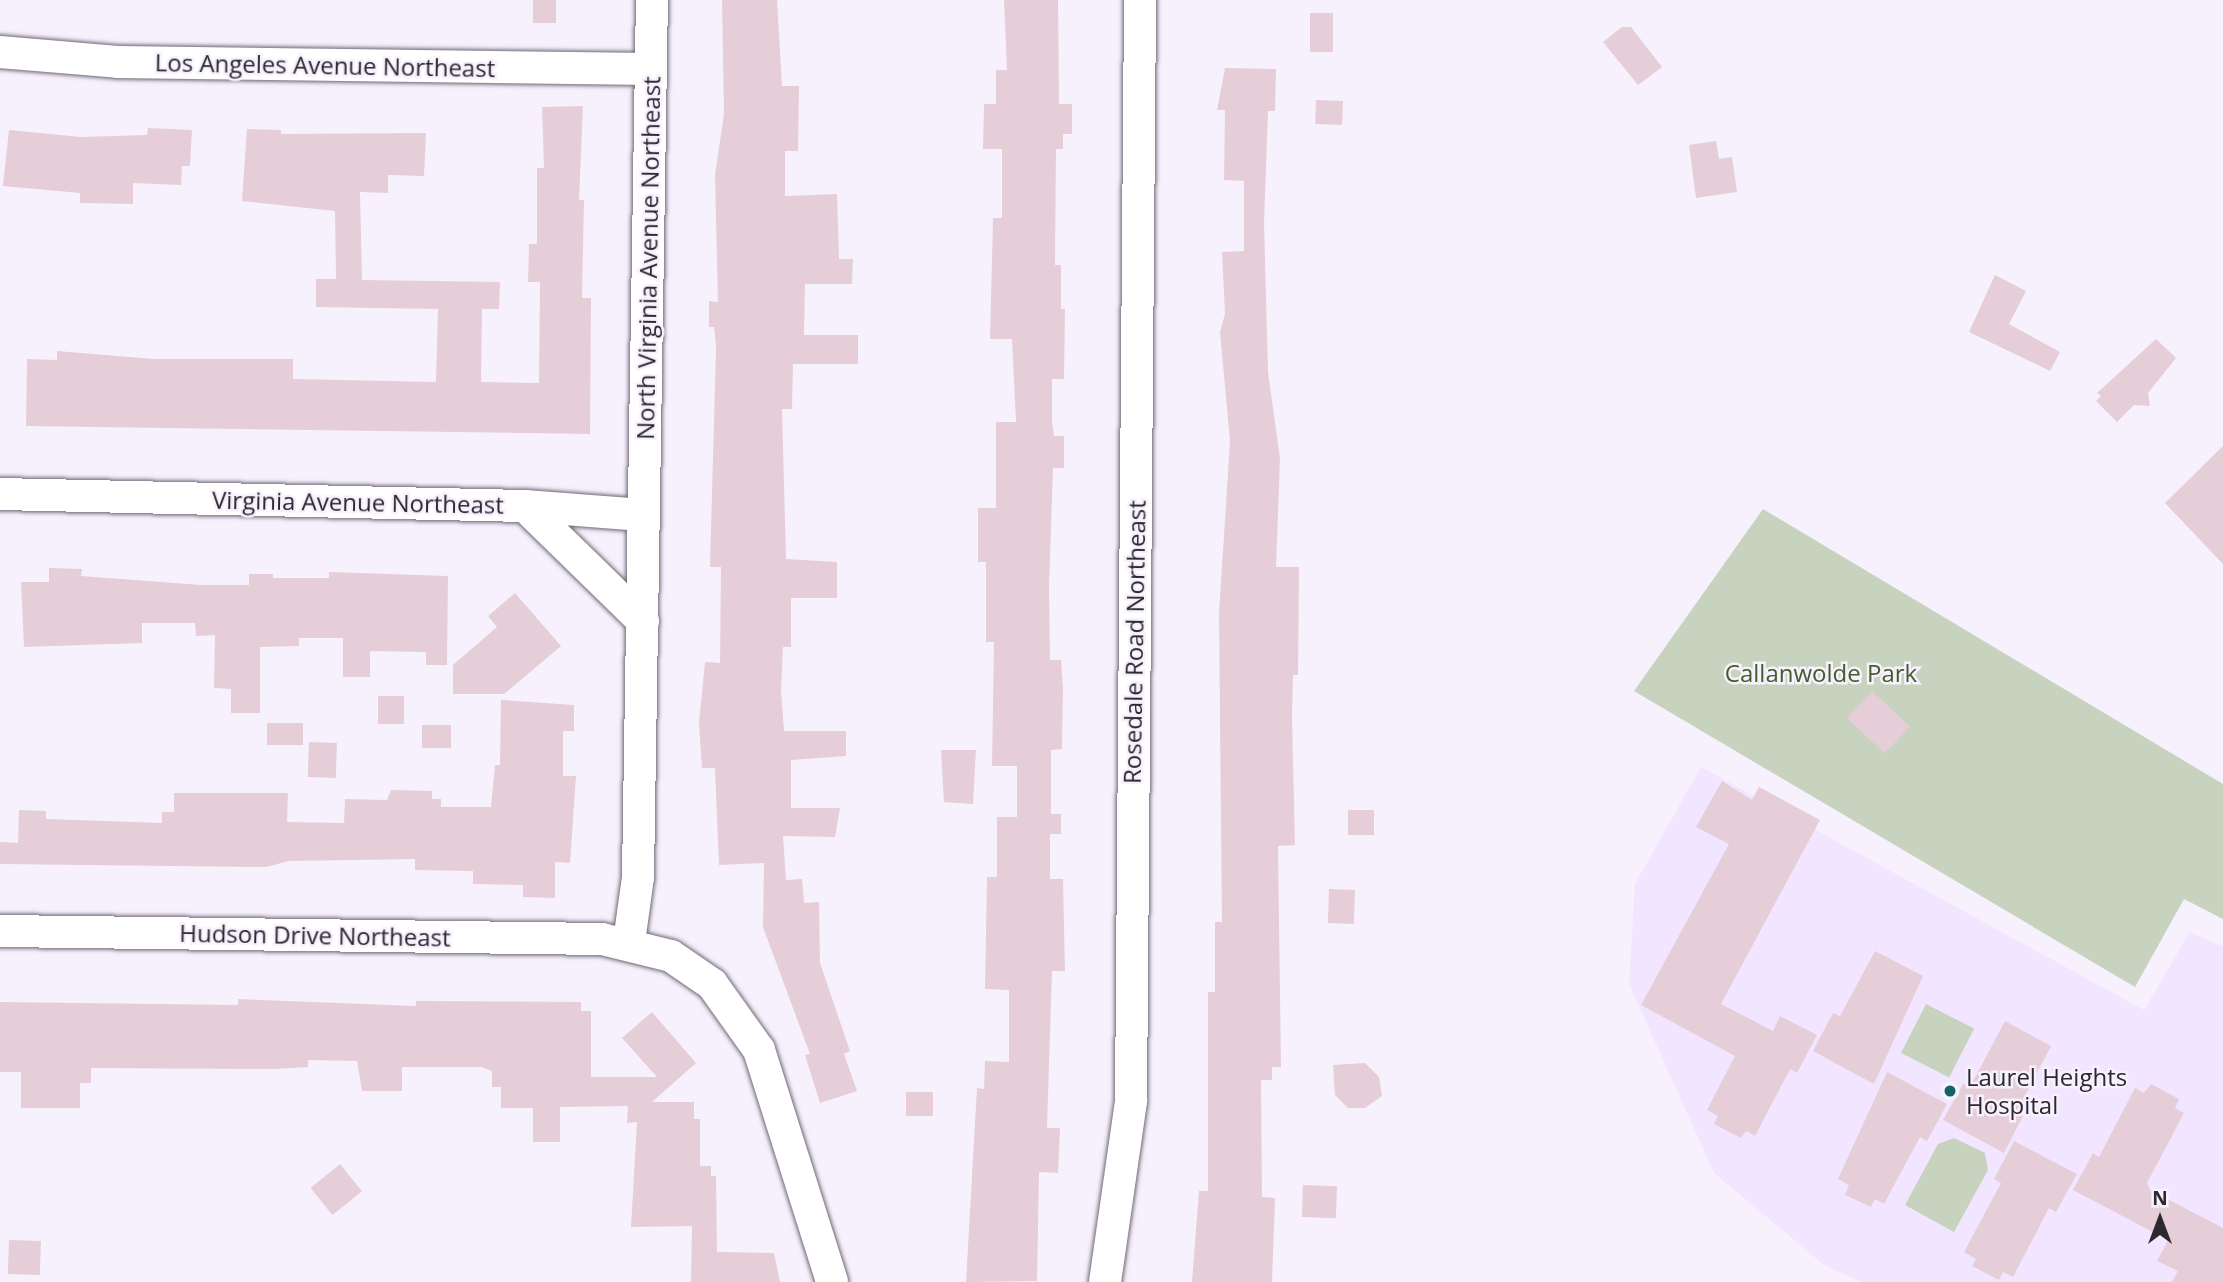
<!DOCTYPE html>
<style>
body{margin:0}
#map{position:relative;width:2223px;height:1282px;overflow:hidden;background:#f7f1fd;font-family:"Open Sans",sans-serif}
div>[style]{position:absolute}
.built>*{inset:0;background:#f2e5ff}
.green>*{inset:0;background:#c7d3be;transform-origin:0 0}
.building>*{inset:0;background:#e5ced7;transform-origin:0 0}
.roads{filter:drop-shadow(0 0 2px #716879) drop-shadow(0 0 2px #716879)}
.minor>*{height:32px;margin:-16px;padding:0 16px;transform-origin:16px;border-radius:16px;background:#fff}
.dots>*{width:19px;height:19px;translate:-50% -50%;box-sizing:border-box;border:4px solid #f7f1fd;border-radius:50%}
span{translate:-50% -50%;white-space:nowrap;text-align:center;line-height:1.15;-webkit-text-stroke:5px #f7f1fd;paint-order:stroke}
.street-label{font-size:24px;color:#2b282f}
.park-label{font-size:24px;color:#445d2b}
.poi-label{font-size:24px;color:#2b282f}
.left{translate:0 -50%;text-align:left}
.north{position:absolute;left:2125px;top:1184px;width:70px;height:70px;-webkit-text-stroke:5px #f7f1fd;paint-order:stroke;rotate:0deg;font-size:19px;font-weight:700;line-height:28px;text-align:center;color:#2b282f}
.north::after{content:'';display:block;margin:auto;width:24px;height:32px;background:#2b282f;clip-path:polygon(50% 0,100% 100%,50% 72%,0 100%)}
</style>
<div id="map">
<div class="built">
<i style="clip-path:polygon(1701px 767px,2144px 1010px,2190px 932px,2223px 947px,2223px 1282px,1861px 1282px,1824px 1265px,1714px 1173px,1629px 984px,1635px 884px)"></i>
</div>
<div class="green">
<i style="clip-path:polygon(1763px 509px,2223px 784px,2223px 919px,2184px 899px,2135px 987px,1634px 691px)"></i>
<i style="left:1926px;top:1004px;width:54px;height:55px;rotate:27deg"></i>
<i style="clip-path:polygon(1954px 1138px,1985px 1153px,1988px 1170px,1954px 1232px,1905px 1205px,1938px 1144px)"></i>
</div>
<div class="building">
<i style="left:533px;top:0;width:23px;height:23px"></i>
<i style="clip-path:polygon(722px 0,777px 0,782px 86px,799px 86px,798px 151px,785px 151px,785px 196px,837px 194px,839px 259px,853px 259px,852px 284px,805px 284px,804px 335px,858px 335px,858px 364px,793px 364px,792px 409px,782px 409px,786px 559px,837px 562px,837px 598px,791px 598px,791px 647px,783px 647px,781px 690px,784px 731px,846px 731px,846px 756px,791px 760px,791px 808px,840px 808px,835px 837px,783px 836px,786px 880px,802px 879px,804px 903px,819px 902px,820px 963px,850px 1051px,844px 1054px,857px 1091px,820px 1103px,805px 1055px,810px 1054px,763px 927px,764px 863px,719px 865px,715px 768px,702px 768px,699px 723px,705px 662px,720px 663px,721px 567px,710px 567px,716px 347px,714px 327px,709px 327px,709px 301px,718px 302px,715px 175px,724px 114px)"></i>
<i style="clip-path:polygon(1004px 0,1058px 0,1059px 104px,1072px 104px,1072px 134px,1063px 134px,1063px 149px,1056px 149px,1055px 265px,1061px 265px,1061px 309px,1065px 309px,1064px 379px,1052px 379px,1052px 422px,1054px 436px,1064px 436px,1064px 468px,1053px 468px,1049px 587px,1050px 660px,1061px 660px,1063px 687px,1062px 749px,1051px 750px,1051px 814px,1061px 814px,1061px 834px,1050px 834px,1050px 879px,1063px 879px,1065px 971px,1052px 971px,1047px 1128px,1060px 1128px,1058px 1173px,1039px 1172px,1037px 1281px,966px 1282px,977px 1088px,984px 1089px,985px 1061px,1009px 1062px,1009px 990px,985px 989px,987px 877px,997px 877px,997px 817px,1017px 817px,1017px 766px,992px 766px,994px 642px,986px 642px,986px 562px,978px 562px,978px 508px,996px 508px,996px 422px,1016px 422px,1012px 339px,990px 339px,993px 218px,1002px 218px,1002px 149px,983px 149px,984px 104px,996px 104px,996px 70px,1007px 70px)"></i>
<i style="left:1310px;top:13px;width:23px;height:39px"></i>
<i style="clip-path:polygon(1622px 27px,1631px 27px,1662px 67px,1638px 85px,1603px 42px)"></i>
<i style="clip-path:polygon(1225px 68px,1276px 69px,1275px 111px,1268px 111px,1264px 223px,1268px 372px,1280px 459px,1276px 567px,1299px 567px,1298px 675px,1293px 675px,1292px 718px,1295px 845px,1278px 846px,1281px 1067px,1272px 1067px,1272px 1080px,1261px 1080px,1262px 1197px,1275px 1198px,1272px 1282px,1192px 1282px,1199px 1191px,1208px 1191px,1208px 992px,1215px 992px,1215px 922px,1222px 922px,1219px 614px,1230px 441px,1220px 332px,1225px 314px,1222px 252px,1244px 251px,1244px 181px,1224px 180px,1225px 110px,1217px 110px)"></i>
<i style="left:1316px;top:100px;width:27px;height:24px;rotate:2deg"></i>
<i style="clip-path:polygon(583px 106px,579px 200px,584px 200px,582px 298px,591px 298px,590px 434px,26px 426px,27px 359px,57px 360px,57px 351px,154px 359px,293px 359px,293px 379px,436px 382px,438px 309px,316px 307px,316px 279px,336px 279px,335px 211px,242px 201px,247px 129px,281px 130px,281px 134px,426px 133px,424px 176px,388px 175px,388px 193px,360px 192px,362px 280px,500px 282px,499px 309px,482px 309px,481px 382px,539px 383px,540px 282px,528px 282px,529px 244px,537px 244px,537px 168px,544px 168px,542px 107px)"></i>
<i style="clip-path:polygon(148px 128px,192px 130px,190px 166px,182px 166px,181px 185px,133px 183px,133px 204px,80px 203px,80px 193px,3px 186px,9px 130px,81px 137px,147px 135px)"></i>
<i style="clip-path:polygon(1716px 141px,1719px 159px,1732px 157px,1737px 192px,1696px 198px,1689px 145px)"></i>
<i style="clip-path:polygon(1995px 275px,2026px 291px,2009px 324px,2060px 352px,2050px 371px,1969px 332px)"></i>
<i style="clip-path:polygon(2156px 339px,2176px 358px,2148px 393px,2150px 406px,2134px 405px,2117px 422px,2096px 401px,2101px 396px,2097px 393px)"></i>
<i style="clip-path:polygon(2223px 446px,2223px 564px,2165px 503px)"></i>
<i style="clip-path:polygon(49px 568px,82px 569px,81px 576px,201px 585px,249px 585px,249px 574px,273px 574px,273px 578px,329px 578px,329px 572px,448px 576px,447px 665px,426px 665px,426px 652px,370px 651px,370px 677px,343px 677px,343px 638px,299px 638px,299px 646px,260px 647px,260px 713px,231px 713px,231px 689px,214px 688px,215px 635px,196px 636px,195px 623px,142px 623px,142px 643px,24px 647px,21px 582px,49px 582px)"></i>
<i style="clip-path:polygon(515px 593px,561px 646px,504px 694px,453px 694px,453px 665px,497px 627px,488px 616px)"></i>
<i style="left:1872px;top:691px;width:52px;height:37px;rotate:43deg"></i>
<i style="left:378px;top:696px;width:26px;height:28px"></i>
<i style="clip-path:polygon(501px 700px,574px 705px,574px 731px,563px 731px,563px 776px,576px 776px,570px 863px,555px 862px,555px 898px,523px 897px,523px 885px,473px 884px,473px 871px,415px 870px,415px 859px,289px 861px,266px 867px,0 864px,0 842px,18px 843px,19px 810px,46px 811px,46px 819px,162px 823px,162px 812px,174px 812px,174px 793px,288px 793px,287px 822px,344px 823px,345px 799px,387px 800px,391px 790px,432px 791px,432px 799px,441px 799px,441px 807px,491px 807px,495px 765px,500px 765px)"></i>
<i style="left:267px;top:723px;width:36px;height:22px"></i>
<i style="left:422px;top:725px;width:29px;height:23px"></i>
<i style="left:309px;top:742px;width:28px;height:35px;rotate:2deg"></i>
<i style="clip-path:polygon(941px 750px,976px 750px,973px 804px,944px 802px)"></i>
<i style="clip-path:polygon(1722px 781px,1752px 800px,1759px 787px,1820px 820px,1721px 1004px,1773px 1031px,1780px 1016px,1817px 1035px,1797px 1073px,1790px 1069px,1755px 1136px,1746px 1131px,1741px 1138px,1714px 1124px,1718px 1116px,1707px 1110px,1735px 1056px,1641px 1005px,1729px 844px,1696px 827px)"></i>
<i style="left:1348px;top:810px;width:26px;height:25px"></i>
<i style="left:1329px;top:889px;width:26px;height:34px;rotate:2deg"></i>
<i style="clip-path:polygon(1875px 951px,1923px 976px,1874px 1084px,1813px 1051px,1833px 1013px,1840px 1016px)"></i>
<i style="clip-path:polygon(238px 999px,416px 1006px,416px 1001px,581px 1002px,581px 1011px,591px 1011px,591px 1077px,657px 1077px,622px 1038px,652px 1012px,696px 1063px,652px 1102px,694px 1102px,694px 1119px,700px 1119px,700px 1166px,711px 1166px,711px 1176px,716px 1176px,717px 1252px,774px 1253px,780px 1282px,691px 1282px,692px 1226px,631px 1227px,637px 1122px,627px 1123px,628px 1106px,560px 1107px,560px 1142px,533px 1142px,533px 1108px,501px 1108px,501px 1087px,492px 1087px,492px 1071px,481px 1067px,402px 1067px,402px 1091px,362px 1091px,357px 1061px,308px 1060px,308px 1067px,274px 1069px,91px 1068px,91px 1083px,80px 1083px,80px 1108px,21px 1108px,21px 1072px,0 1072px,0 1002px,238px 1005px)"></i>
<i style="clip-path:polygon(2005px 1021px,2051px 1046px,2016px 1113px,2023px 1116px,2004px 1153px,1943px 1120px,1963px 1084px,1970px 1087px)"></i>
<i style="clip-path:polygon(1365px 1063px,1379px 1077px,1382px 1096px,1365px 1108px,1348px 1108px,1335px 1095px,1333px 1065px)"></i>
<i style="clip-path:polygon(1887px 1072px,1947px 1104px,1927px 1141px,1920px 1137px,1884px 1204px,1875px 1199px,1871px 1207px,1845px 1195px,1849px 1185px,1838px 1179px)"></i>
<i style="clip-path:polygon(2151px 1084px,2179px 1099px,2175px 1108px,2184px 1113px,2147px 1183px,2150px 1190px,2223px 1228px,2223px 1282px,2172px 1282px,2178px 1271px,2157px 1261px,2168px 1240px,2073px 1190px,2093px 1153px,2099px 1157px,2135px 1088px,2144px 1093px)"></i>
<i style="left:906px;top:1092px;width:27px;height:24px"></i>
<i style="clip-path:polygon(2014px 1141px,2077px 1174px,2056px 1212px,2049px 1208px,2013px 1277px,2003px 1272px,1999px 1280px,1972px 1266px,1976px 1259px,1964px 1252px,2001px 1183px,1994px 1179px)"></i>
<i style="left:340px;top:1164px;width:35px;height:38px;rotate:51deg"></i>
<i style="left:1303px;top:1185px;width:34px;height:32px;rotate:2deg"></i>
<i style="left:9px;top:1240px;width:32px;height:34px;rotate:2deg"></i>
</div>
<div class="roads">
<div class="minor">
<i style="left:0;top:52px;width:118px;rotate:4.8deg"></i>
<i style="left:118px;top:62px;width:533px;rotate:0.75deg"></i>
<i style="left:0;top:494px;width:525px;rotate:1.31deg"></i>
<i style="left:525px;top:506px;width:165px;rotate:44.3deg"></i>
<i style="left:525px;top:506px;width:118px;rotate:4.4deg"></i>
<i style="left:0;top:931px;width:602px;rotate:0.76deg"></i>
<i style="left:602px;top:939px;width:71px;rotate:13.8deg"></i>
<i style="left:671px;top:956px;width:50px;rotate:34.3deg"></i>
<i style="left:712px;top:984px;width:81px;rotate:54.5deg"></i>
<i style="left:759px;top:1050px;width:243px;rotate:72.5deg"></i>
<i style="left:629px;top:942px;width:66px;rotate:-82.1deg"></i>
<i style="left:638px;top:877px;width:877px;rotate:-89.09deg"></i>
<i style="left:1105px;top:1282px;width:183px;rotate:-81.8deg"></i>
<i style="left:1131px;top:1101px;width:1101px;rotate:-89.53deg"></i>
</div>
</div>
<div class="dots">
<i style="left:1950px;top:1091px;background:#136362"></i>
</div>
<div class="street-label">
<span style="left:325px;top:65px;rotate:1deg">Los Angeles Avenue Northeast</span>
<span style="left:648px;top:258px;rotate:-89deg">North Virginia Avenue Northeast</span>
<span style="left:358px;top:502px;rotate:1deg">Virginia Avenue Northeast</span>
<span style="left:1134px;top:642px;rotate:-89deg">Rosedale Road Northeast</span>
<span style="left:315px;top:935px;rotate:1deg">Hudson Drive Northeast</span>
</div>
<div class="park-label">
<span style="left:1821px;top:673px">Callanwolde Park</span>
</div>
<div class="poi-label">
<span class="left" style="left:1966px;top:1091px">Laurel Heights<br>Hospital</span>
</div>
<div class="north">N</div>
</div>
